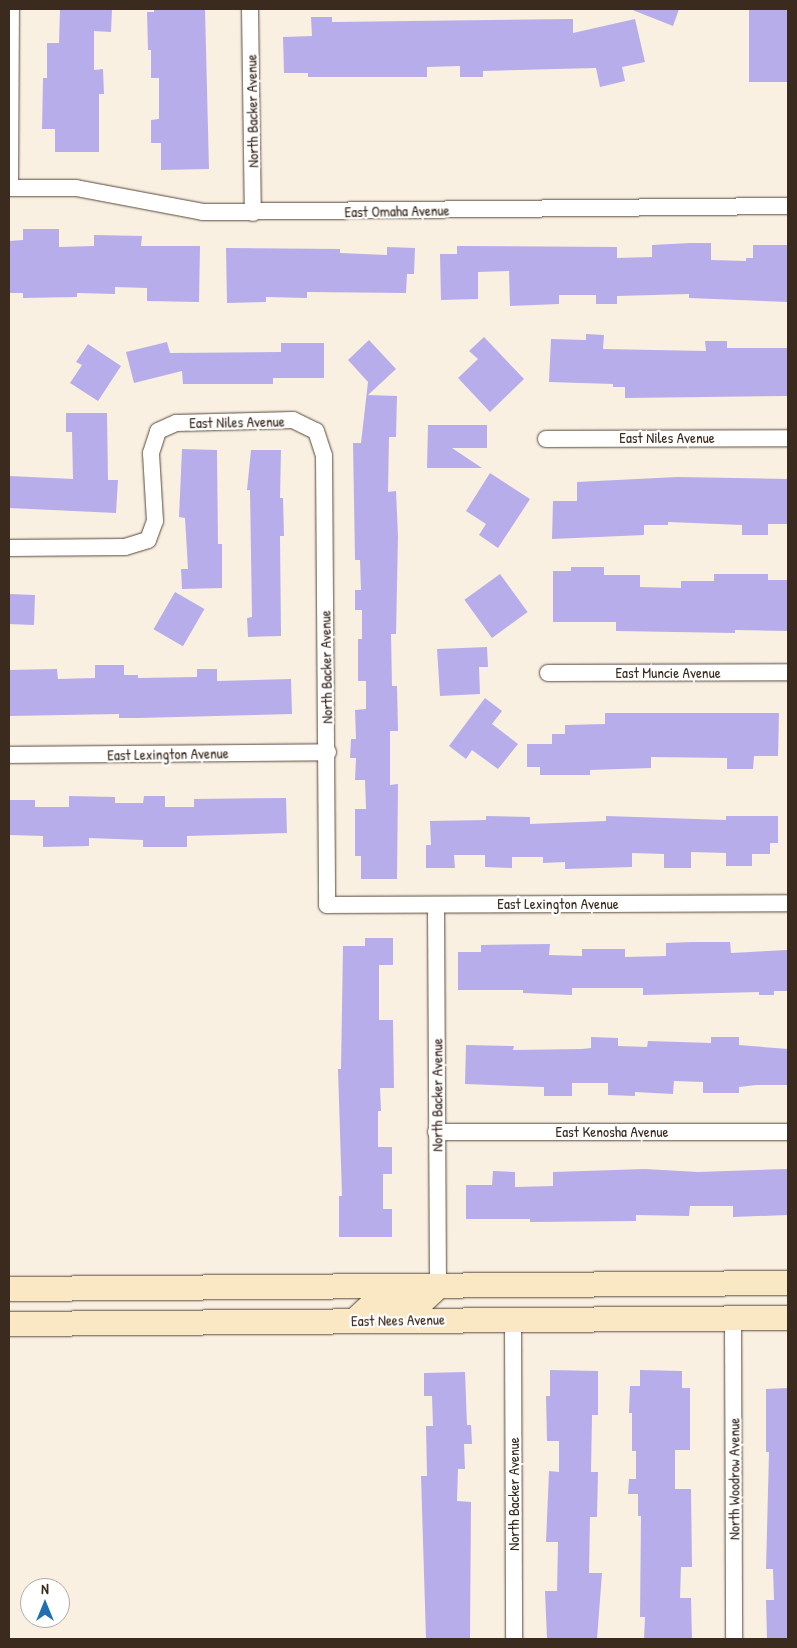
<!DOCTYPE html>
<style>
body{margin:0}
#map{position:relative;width:797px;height:1648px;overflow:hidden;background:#f9f0e2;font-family:"Patrick Hand",sans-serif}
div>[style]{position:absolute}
.building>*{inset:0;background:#b7adea;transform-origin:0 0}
.roads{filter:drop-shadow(0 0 1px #58483b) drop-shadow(0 0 1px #58483b)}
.minor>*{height:16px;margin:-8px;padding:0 8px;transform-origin:8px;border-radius:8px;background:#fff}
.secondary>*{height:24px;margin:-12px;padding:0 12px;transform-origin:12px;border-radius:12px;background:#fae7c3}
span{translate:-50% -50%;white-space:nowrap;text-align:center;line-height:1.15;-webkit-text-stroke:4.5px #fff;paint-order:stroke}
.street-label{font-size:15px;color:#3b2a1e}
.frame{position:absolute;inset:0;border:10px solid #3b2a1e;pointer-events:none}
.north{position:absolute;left:20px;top:1578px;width:50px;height:50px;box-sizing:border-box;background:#fff;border:1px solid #b1aaa5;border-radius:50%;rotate:0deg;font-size:14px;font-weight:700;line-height:20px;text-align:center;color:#3b2a1e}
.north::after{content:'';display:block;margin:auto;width:18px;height:22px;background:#1f6fb2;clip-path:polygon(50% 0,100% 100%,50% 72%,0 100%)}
</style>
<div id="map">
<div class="building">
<i style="clip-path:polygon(112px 9px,111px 32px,94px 31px,94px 70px,103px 69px,104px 94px,99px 94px,99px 152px,55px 152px,55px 129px,42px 129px,43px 78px,47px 78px,47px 43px,59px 43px,60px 10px)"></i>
<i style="clip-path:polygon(154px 9px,205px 9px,209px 169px,161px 170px,161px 143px,151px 143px,151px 120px,159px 119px,159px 78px,151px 78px,151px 50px,148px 50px,147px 12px,154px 12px)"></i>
<i style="clip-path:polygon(630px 9px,679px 9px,673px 26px)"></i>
<i style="left:749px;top:9px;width:39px;height:73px"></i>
<i style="clip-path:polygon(311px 17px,332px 17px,332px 22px,573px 19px,573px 33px,635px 19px,645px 62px,622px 67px,625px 81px,600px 87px,596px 68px,483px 71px,483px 77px,460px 77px,460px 66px,427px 67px,427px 77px,308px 77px,308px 73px,284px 73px,283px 37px,312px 36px)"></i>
<i style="clip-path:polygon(23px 229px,59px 229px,59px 247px,94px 246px,94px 235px,142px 236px,141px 246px,200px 246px,199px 302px,147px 301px,147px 288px,115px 287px,115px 294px,77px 293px,77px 297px,23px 298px,23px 293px,9px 293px,9px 241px,23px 240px)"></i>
<i style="clip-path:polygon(690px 243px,711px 243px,711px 260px,746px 261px,746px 258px,753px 258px,753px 245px,788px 245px,788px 302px,689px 298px,689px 294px,617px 296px,617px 304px,596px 304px,596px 295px,559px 295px,559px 304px,510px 306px,509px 271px,478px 272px,478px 299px,441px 300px,440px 254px,457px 254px,457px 246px,617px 247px,617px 258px,652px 257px,652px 245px)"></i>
<i style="clip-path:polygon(387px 247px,415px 248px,414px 274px,407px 274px,406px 293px,307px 292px,307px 298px,266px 297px,266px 302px,227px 303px,226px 248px,340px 249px,340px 253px,387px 255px)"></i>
<i style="clip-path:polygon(586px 334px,604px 335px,603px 349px,706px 351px,705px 341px,727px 341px,727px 348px,788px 348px,788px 396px,625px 398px,625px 387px,613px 387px,613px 384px,549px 382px,551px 339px,586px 340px)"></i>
<i style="clip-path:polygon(484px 337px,524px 379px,490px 412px,458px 378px,478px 359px,469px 351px)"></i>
<i style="clip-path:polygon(369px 340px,396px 369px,368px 395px,397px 396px,396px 437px,389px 437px,388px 492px,396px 491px,398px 536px,396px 634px,391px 634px,392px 686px,397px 686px,398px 731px,390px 731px,390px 785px,398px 784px,397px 879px,361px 879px,361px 856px,355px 856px,355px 809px,366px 809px,365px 780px,355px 780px,356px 758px,350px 758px,351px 739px,356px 739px,355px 710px,366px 709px,366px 681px,358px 681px,358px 639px,362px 639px,362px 610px,355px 610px,355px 590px,361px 590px,360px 560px,355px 560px,353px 443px,361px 443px,368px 382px,348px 360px)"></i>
<i style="clip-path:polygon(167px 342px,170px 353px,281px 352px,281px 343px,324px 343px,324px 378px,273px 378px,273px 384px,183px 384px,182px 371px,134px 383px,126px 352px)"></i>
<i style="clip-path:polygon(88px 344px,121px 366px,98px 401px,70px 383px,82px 365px,76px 362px)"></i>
<i style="clip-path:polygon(66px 413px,107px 413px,108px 480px,118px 480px,116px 513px,9px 508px,9px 476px,73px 479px,72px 432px,66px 432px)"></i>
<i style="clip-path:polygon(428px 425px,487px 425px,487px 448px,452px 448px,482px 468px,427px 468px)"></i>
<i style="clip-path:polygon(182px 449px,217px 450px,218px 544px,222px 544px,222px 588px,182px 589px,181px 569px,188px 569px,185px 518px,179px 517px)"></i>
<i style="clip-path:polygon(251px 450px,281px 450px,280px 498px,283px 498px,284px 536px,280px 536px,281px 636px,248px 637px,247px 618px,252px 617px,250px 490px,247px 490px)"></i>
<i style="clip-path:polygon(490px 473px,530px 499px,498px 548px,479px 535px,486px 524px,466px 511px)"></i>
<i style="clip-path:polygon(677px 477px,788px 479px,788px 524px,768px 524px,768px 535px,742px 535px,742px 525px,668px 522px,668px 525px,644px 525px,644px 535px,552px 539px,553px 501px,577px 501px,577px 482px)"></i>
<i style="clip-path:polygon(571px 567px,604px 567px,604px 575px,640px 575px,640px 587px,681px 588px,681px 581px,714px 581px,714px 574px,768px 574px,768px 580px,788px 580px,788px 631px,735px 630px,735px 633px,616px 631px,616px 622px,553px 622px,553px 571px,571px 571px)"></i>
<i style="left:500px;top:574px;width:47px;height:44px;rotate:54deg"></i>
<i style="left:175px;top:592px;width:34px;height:43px;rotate:30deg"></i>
<i style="left:9px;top:594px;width:26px;height:30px;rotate:2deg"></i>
<i style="clip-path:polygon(487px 647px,488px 667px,479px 667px,480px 694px,440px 696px,437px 649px)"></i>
<i style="clip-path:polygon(95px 665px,124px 665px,124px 675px,138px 675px,138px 678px,197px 677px,197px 669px,217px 669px,217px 681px,291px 679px,292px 714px,138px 718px,119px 718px,119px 714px,9px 716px,9px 670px,57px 669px,58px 679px,95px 678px)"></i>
<i style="clip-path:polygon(485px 698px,502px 711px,492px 724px,518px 744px,498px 769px,472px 750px,466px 759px,449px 746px)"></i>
<i style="clip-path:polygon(605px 713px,779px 713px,778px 756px,754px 756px,753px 769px,727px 769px,727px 758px,651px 757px,651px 768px,590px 770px,590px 775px,540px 775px,540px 767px,527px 767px,527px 744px,552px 744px,552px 734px,565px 734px,565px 725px,605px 724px)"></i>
<i style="clip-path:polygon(69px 796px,115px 797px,115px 803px,143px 803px,144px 796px,165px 796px,165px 807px,194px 807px,194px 799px,286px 798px,287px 833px,187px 836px,187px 847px,143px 847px,143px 840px,89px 838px,89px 846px,43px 847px,43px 836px,9px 835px,9px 800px,35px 800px,35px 807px,69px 807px)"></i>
<i style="clip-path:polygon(486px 816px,530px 817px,530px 824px,606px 821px,606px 816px,726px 820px,726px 816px,778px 816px,778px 843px,770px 843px,770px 854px,752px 854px,752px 866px,726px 866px,726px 853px,691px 852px,691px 868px,664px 868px,664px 854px,632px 853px,632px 867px,565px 869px,565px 862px,543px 863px,543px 857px,512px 857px,512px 868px,485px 867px,485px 855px,454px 855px,455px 868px,426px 868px,426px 845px,431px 845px,430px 821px,486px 820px)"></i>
<i style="clip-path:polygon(365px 938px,393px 938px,393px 965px,379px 965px,379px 1020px,393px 1020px,394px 1088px,380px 1088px,381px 1111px,378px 1111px,378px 1147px,392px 1147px,392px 1174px,383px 1174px,383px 1209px,392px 1209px,392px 1237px,339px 1237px,339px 1196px,342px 1196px,338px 1069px,341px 1069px,343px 946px,365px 946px)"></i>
<i style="clip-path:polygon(692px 942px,730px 942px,731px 953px,788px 950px,788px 991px,774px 991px,774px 995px,759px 995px,759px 992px,643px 995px,643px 988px,572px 988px,572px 995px,523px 993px,523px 990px,458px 990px,458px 952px,481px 952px,481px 945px,550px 944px,549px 955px,582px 956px,582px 949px,625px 949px,625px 957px,666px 956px,666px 943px)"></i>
<i style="clip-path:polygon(591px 1037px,618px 1038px,618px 1046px,647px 1047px,648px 1041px,711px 1043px,711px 1037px,739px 1037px,739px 1045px,788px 1049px,788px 1085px,756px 1085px,739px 1087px,739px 1093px,703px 1093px,703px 1082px,674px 1081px,673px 1094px,635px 1092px,635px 1096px,608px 1095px,608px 1083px,572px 1083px,572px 1096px,544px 1096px,544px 1087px,465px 1084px,466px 1045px,514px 1046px,513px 1050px,582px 1049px,591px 1048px)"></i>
<i style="clip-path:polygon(645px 1169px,698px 1172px,788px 1169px,788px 1215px,733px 1217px,733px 1206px,690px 1206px,689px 1216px,636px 1215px,636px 1221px,530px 1222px,530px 1219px,466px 1219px,466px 1185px,492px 1185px,493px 1171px,515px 1172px,515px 1187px,553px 1186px,553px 1172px)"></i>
<i style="clip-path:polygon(550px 1370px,598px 1371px,598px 1415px,592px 1415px,591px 1472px,598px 1472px,597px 1517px,590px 1517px,589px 1573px,602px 1573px,597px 1639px,547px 1639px,545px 1591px,557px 1591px,558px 1542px,546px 1542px,549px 1471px,559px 1472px,559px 1441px,547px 1441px,546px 1396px,550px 1396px)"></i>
<i style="clip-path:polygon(640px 1370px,682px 1371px,682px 1388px,690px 1388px,690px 1450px,675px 1450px,675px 1489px,691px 1489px,692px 1567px,681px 1567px,680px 1598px,691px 1598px,692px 1639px,644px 1639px,645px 1617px,640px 1617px,641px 1516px,638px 1516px,638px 1494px,628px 1494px,629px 1479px,636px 1479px,636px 1451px,632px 1451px,632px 1413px,629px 1413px,630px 1386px,640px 1386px)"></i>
<i style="clip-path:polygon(465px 1372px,467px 1425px,471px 1425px,472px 1444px,464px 1444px,465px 1469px,458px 1469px,457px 1501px,471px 1502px,470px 1639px,426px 1639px,421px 1476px,427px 1476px,426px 1426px,433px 1426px,432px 1396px,424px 1396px,424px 1373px)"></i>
<i style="clip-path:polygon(788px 1388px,788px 1639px,767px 1639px,766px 1600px,774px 1600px,773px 1569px,766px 1569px,769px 1452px,766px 1452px,766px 1389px)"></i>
</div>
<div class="roads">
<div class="minor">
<i style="left:250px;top:9px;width:204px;rotate:89.2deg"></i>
<i style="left:9px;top:188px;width:67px"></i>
<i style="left:76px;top:188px;width:129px;rotate:10.7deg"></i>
<i style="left:203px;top:212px;width:585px;rotate:-0.59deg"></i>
<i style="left:10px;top:188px;width:179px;rotate:-89.7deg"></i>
<i style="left:546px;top:439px;width:242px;rotate:-0.2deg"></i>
<i style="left:9px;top:548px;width:116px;rotate:-0.5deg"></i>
<i style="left:125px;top:547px;width:24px;rotate:-17deg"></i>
<i style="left:148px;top:540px;width:20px;rotate:-70deg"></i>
<i style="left:155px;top:521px;width:68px;rotate:-93.4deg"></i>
<i style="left:151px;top:453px;width:23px;rotate:-72deg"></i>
<i style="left:158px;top:431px;width:20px;rotate:-24deg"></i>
<i style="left:176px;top:423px;width:117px;rotate:-1.5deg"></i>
<i style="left:293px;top:420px;width:25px;rotate:26deg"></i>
<i style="left:316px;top:431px;width:26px;rotate:72deg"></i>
<i style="left:324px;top:456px;width:449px;rotate:89.6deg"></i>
<i style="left:327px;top:905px;width:461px;rotate:-0.2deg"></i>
<i style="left:548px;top:673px;width:240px;rotate:-0.2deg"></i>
<i style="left:9px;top:755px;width:319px;rotate:-0.5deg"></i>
<i style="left:436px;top:905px;width:381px;rotate:89.7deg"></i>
<i style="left:436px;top:1132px;width:352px"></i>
<i style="left:733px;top:1318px;width:321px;rotate:89.8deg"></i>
<i style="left:513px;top:1319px;width:320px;rotate:89.8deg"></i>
</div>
<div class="secondary">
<i style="left:9px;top:1289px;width:779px;rotate:-0.44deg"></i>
<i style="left:354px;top:1321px;width:25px;rotate:-43deg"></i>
<i style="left:372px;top:1304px;width:52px;rotate:-4.4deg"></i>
<i style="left:424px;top:1300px;width:18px;rotate:-43deg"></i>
<i style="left:9px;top:1324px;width:779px;rotate:-0.44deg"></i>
</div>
</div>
<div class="street-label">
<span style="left:252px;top:111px;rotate:-91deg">North Backer Avenue</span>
<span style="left:397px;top:211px;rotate:-1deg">East Omaha Avenue</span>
<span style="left:237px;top:422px;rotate:-1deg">East Niles Avenue</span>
<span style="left:667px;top:438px">East Niles Avenue</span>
<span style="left:326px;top:667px;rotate:-91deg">North Backer Avenue</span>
<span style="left:668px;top:673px">East Muncie Avenue</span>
<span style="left:168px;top:754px;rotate:-1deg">East Lexington Avenue</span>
<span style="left:558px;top:904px">East Lexington Avenue</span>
<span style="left:437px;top:1095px;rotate:-90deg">North Backer Avenue</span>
<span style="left:612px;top:1132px">East Kenosha Avenue</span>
<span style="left:398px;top:1320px;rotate:-1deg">East Nees Avenue</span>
<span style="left:734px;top:1479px;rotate:-90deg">North Woodrow Avenue</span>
<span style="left:514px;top:1494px;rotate:-90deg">North Backer Avenue</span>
</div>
<div class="frame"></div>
<div class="north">N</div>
</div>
